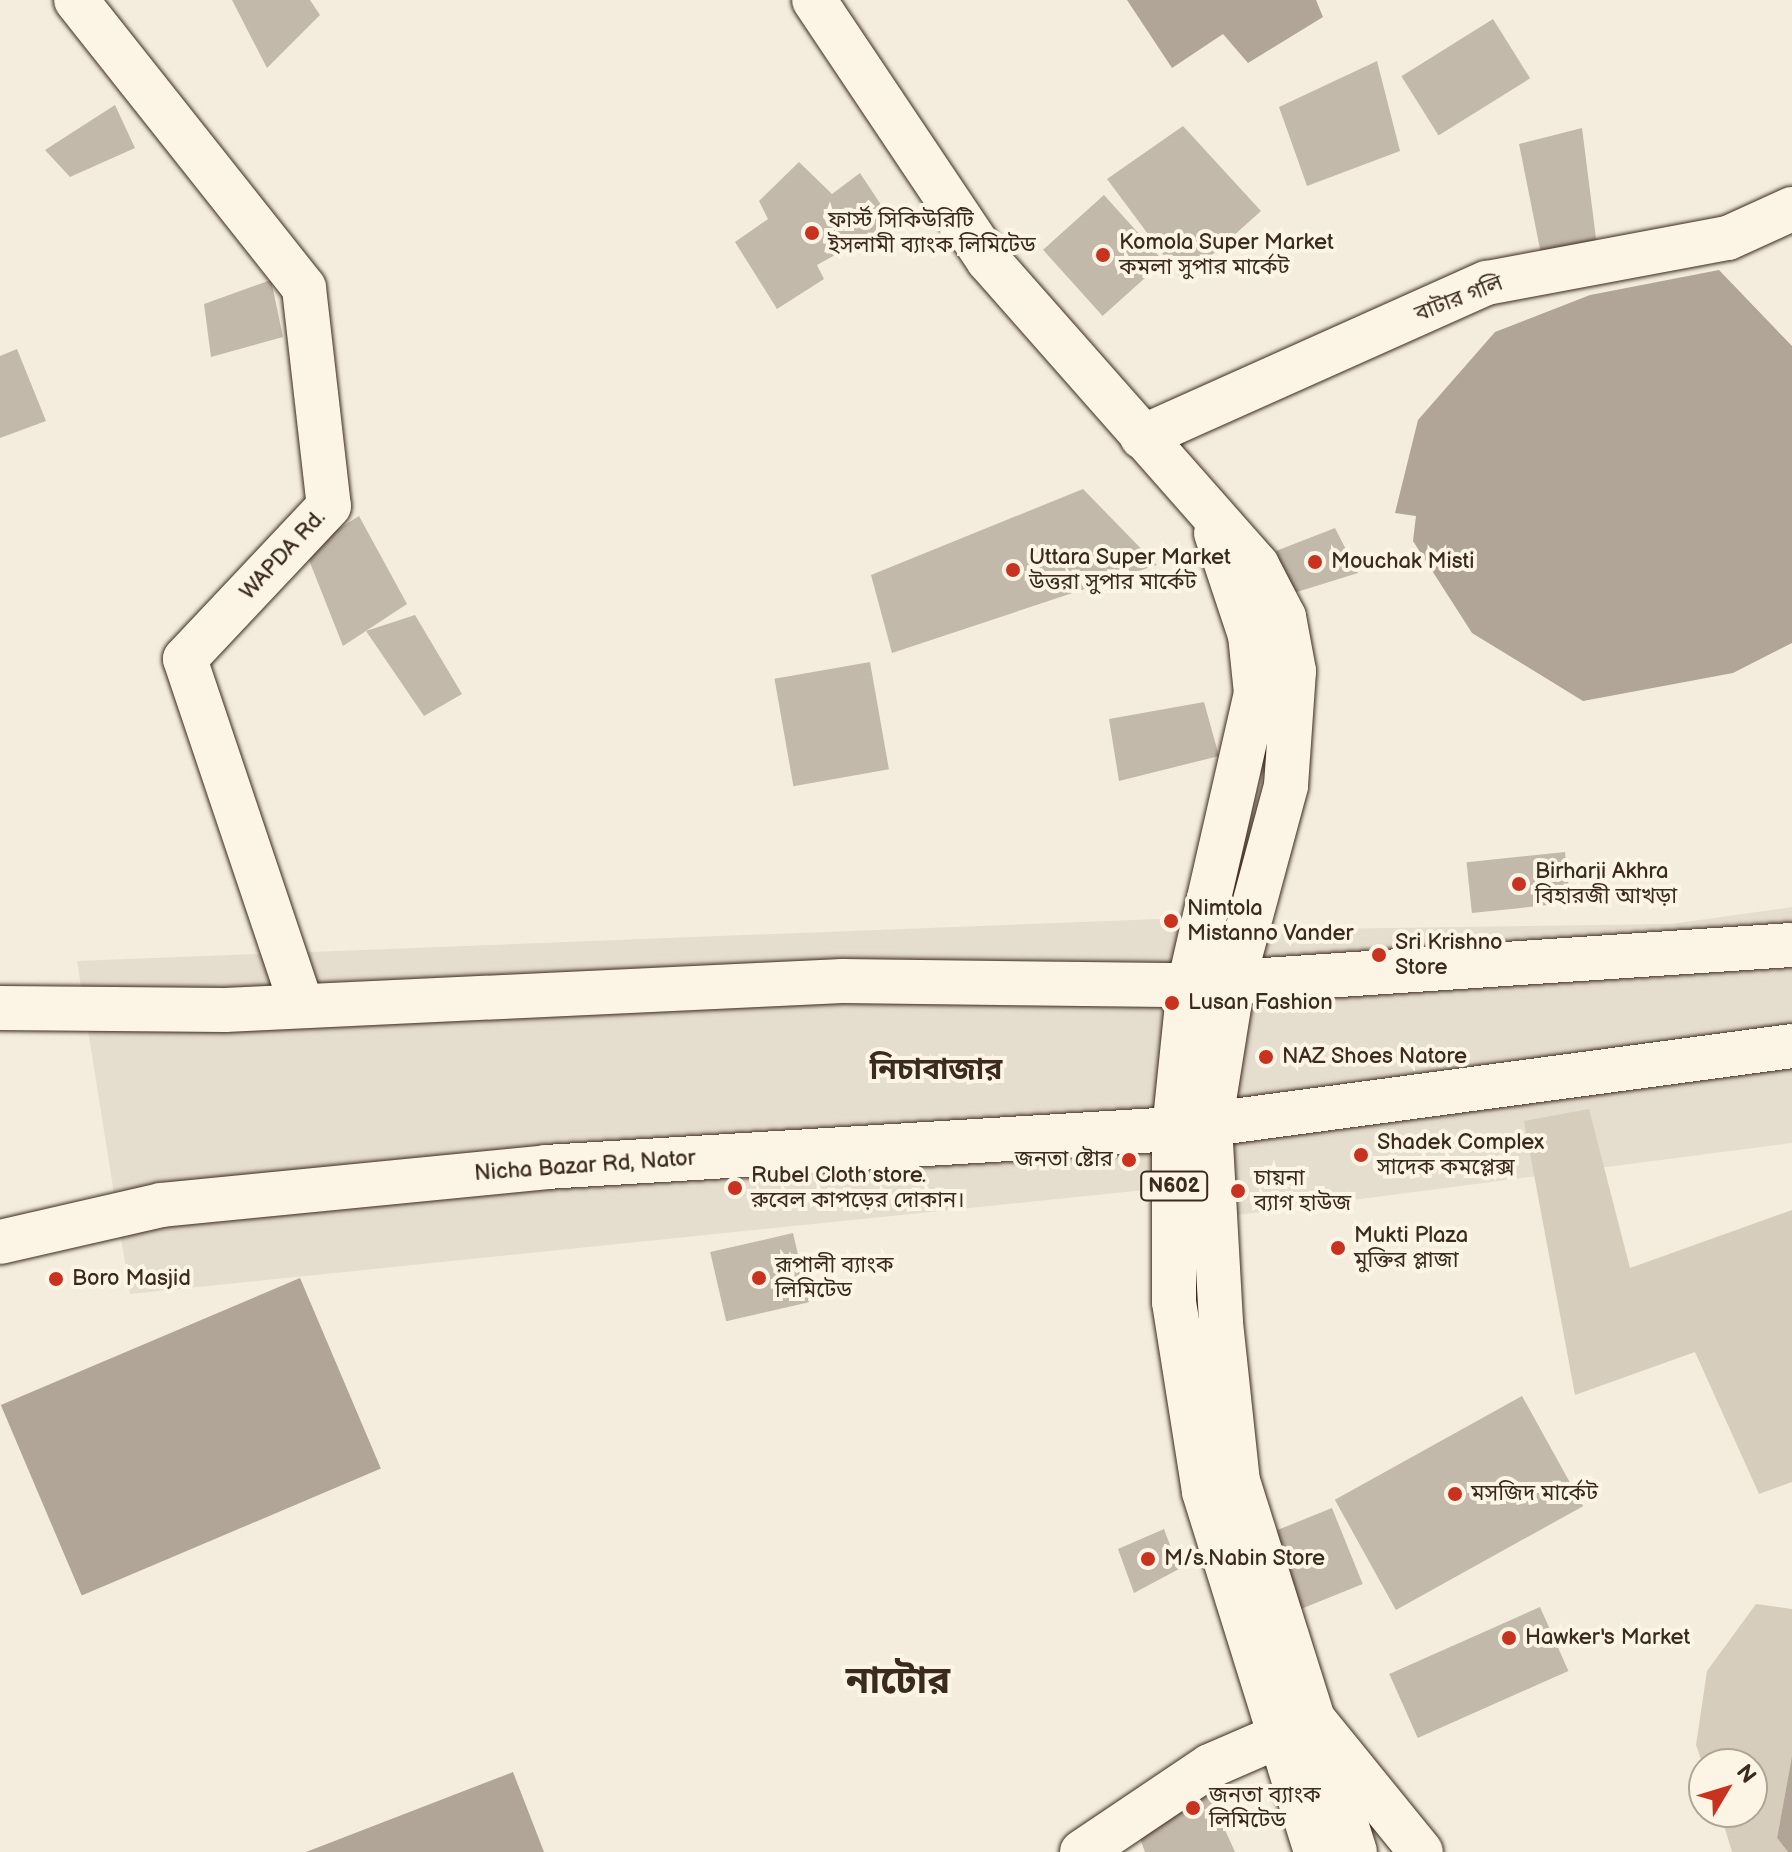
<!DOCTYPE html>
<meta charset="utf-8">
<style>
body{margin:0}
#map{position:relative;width:1792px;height:1852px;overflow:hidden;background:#f4eddd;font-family:"Balsamiq Sans","Noto Sans Bengali",sans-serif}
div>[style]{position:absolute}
.built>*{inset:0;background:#e5ddce}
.green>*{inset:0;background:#d6cdbd}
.water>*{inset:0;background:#b0a596;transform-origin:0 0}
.building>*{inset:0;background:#c3b9aa;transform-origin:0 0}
.roads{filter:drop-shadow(0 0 2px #3b2a1e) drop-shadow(0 0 2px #3b2a1e)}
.minor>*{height:44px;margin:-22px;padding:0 22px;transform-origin:22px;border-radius:22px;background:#fcf5e5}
.highway>*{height:44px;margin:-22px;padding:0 22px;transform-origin:22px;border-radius:22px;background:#fcf5e5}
.dots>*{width:22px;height:22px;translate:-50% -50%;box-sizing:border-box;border:4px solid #fcf5e5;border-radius:50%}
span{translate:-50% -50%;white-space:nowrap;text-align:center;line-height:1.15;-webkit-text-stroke:8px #fcf5e5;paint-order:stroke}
.shield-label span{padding:2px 6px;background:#fcf5e5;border:2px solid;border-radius:6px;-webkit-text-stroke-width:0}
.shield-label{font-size:20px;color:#3b2a1e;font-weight:700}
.poi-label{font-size:22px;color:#3b2a1e}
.left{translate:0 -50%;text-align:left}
.right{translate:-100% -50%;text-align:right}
.street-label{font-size:22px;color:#3b2a1e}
.district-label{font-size:30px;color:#3b2a1e;font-weight:700}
.town-label{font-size:38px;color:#3b2a1e;font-weight:700}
.north{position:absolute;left:1688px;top:1748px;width:80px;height:80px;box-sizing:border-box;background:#fcf5e5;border:2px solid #afa495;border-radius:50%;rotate:52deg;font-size:22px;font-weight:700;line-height:32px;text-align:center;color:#3b2a1e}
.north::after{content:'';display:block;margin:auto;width:28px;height:36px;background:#c8321e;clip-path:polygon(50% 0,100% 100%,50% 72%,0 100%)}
</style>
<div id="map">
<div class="built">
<i style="clip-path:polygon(1792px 907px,1792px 1143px,1215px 1218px,1247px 930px,1671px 924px)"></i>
<i style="clip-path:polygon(1212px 917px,1174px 1187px,130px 1294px,77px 961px)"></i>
</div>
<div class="green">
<i style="clip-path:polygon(1589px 1109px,1630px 1268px,1792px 1210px,1792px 1482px,1759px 1494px,1695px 1352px,1575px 1395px,1524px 1121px)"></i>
<i style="clip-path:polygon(1756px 1604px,1792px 1609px,1792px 1756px,1777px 1838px,1788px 1852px,1732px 1852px,1720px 1812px,1752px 1812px,1752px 1764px,1704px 1768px,1696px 1745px,1707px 1671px)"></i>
</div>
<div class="water">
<i style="clip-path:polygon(1127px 0,1316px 0,1323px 17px,1248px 63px,1223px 34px,1172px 68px)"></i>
<i style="clip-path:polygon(1719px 270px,1792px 346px,1792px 643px,1733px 673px,1583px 701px,1472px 633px,1413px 541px,1416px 516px,1395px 513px,1418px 420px,1495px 332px,1590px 295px)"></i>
<i style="left:300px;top:1278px;width:207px;height:325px;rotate:67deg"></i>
<i style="clip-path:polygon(1792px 1756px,1792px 1852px,1788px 1852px,1777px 1838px)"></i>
<i style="clip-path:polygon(513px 1772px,544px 1852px,306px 1852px)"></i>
</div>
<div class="building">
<i style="clip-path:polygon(232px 0,310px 0,320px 15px,267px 68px)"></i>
<i style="left:1493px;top:19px;width:70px;height:108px;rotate:58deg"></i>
<i style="clip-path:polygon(1377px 61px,1400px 151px,1307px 186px,1279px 107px)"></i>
<i style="clip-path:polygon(115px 105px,135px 148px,70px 177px,45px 150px)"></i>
<i style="clip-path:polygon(1183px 126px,1261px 211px,1183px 281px,1107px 179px)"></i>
<i style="clip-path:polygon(1582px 128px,1598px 254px,1542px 259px,1519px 144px)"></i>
<i style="clip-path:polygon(799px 162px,832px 194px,860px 173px,893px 223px,817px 265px,824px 279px,777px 309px,735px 242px,768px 219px,759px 201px)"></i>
<i style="left:1104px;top:195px;width:89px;height:82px;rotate:48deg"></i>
<i style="clip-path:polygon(271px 280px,283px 337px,211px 357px,204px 304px)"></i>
<i style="clip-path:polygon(17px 349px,46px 421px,0 438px,0 356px)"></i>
<i style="clip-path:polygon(1083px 489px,1157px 565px,892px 653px,871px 575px)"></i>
<i style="clip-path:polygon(359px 516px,407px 604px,343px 646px,305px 550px)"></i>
<i style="clip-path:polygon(1335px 528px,1358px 573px,1284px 596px,1276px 551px)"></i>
<i style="clip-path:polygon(415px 615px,462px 694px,424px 716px,366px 631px)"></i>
<i style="left:870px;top:662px;width:109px;height:97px;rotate:80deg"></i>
<i style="clip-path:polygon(1204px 702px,1219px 756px,1119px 781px,1109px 719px)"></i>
<i style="left:1565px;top:852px;width:51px;height:99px;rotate:84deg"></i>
<i style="left:793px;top:1233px;width:71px;height:85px;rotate:77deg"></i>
<i style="left:1522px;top:1396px;width:126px;height:214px;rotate:61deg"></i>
<i style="left:1332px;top:1508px;width:82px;height:76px;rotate:68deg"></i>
<i style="clip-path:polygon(1164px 1529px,1179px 1569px,1134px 1593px,1118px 1549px)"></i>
<i style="left:1540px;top:1607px;width:70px;height:165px;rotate:66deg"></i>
<i style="clip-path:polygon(1207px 1790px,1235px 1852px,1145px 1852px,1135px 1825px)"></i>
</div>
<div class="roads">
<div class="minor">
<i style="left:76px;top:0;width:367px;rotate:51.6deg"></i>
<i style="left:304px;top:288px;width:219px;rotate:83.5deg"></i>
<i style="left:329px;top:506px;width:210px;rotate:133.3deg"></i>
<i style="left:185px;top:659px;width:366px;rotate:71.4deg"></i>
<i style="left:1142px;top:437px;width:378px;rotate:-24.1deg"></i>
<i style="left:1487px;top:283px;width:245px;rotate:-10.6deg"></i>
<i style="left:1728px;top:238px;width:70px;rotate:-24.4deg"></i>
<i style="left:0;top:1008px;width:225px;rotate:0.5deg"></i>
<i style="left:225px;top:1010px;width:618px;rotate:-2.69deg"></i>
<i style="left:842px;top:981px;width:347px;rotate:0.7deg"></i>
<i style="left:1189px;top:985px;width:604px;rotate:-3.8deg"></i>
<i style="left:0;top:1242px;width:165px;rotate:-12.9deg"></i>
<i style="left:161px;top:1205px;width:387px;rotate:-5.6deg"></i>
<i style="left:546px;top:1167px;width:629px;rotate:-3.46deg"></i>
<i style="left:1174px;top:1129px;width:624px;rotate:-7.65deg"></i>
<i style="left:1313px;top:1719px;width:171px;rotate:50.9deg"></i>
<i style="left:1082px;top:1852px;width:154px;rotate:-33.9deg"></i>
<i style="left:1210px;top:1766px;width:75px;rotate:-23.5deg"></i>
</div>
<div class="highway">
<i style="left:814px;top:0;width:313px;rotate:56.2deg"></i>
<i style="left:988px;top:260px;width:407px;rotate:48.6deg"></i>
<i style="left:1257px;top:565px;width:59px;rotate:62.6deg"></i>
<i style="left:1284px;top:617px;width:55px;rotate:79.5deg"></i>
<i style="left:1294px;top:671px;width:115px;rotate:94deg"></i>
<i style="left:1286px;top:786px;width:203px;rotate:105.1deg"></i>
<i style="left:1233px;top:982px;width:145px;rotate:99.1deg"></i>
<i style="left:1210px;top:1125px;width:198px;rotate:86.8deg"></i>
<i style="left:1221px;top:1323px;width:159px;rotate:83.9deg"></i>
<i style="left:1238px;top:1481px;width:389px;rotate:72.5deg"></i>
<i style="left:1216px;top:533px;width:108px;rotate:71.6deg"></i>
<i style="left:1250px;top:635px;width:58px;rotate:84.1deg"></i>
<i style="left:1256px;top:693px;width:300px;rotate:102.9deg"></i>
<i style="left:1189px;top:985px;width:145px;rotate:95.9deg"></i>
<i style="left:1174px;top:1129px;width:173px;rotate:90deg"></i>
<i style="left:1174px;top:1302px;width:192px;rotate:81deg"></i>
<i style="left:1204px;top:1492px;width:377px;rotate:72.7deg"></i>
</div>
</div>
<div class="dots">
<i style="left:812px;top:233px;background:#c8321e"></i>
<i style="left:1103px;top:255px;background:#c8321e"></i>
<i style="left:1315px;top:562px;background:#c8321e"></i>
<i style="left:1013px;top:570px;background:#c8321e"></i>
<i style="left:1519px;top:884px;background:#c8321e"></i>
<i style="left:1171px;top:921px;background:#c8321e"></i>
<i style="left:1379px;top:955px;background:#c8321e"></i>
<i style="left:1172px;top:1003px;background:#c8321e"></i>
<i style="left:1266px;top:1057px;background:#c8321e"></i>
<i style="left:1361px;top:1155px;background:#c8321e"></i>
<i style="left:1129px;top:1160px;background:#c8321e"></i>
<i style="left:735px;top:1188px;background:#c8321e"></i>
<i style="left:1238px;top:1191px;background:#c8321e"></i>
<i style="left:1338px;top:1248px;background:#c8321e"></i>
<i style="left:759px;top:1278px;background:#c8321e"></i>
<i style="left:56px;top:1279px;background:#c8321e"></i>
<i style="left:1455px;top:1494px;background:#c8321e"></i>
<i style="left:1148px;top:1559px;background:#c8321e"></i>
<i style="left:1509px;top:1638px;background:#c8321e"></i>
<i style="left:1193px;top:1808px;background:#c8321e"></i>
</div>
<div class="shield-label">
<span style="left:1174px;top:1186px">N602</span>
</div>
<div class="poi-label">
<span class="left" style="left:828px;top:233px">ফার্স্ট সিকিউরিটি<br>ইসলামী ব্যাংক লিমিটেড</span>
<span class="left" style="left:1119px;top:255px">Komola Super Market<br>কমলা সুপার মার্কেট</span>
<span class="left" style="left:1029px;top:570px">Uttara Super Market<br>উত্তরা সুপার মার্কেট</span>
<span class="left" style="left:1331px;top:562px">Mouchak Misti</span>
<span class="left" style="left:1535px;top:884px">Birharji Akhra<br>বিহারজী আখড়া</span>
<span class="left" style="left:1187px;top:921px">Nimtola<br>Mistanno Vander</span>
<span class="left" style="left:1395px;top:955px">Sri Krishno<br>Store</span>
<span class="left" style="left:1188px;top:1003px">Lusan Fashion</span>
<span class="left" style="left:1282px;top:1057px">NAZ Shoes Natore</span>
<span class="left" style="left:1377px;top:1155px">Shadek Complex<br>সাদেক কমপ্লেক্স</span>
<span class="right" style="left:1113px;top:1160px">জনতা ষ্টোর</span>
<span class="left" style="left:751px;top:1188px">Rubel Cloth store.<br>রুবেল কাপড়ের দোকান।</span>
<span class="left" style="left:1254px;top:1191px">চায়না<br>ব্যাগ হাউজ</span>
<span class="left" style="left:1354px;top:1248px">Mukti Plaza<br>মুক্তির প্লাজা</span>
<span class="left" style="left:775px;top:1278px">রূপালী ব্যাংক<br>লিমিটেড</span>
<span class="left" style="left:72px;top:1279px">Boro Masjid</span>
<span class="left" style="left:1471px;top:1494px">মসজিদ মার্কেট</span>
<span class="left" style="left:1164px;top:1559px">M/s.Nabin Store</span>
<span class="left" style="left:1525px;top:1638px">Hawker's Market</span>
<span class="left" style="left:1209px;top:1808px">জনতা ব্যাংক<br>লিমিটেড</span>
</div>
<div class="street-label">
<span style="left:1459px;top:299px;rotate:-21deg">বাটার গলি</span>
<span style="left:283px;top:555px;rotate:-47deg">WAPDA Rd.</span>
<span style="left:585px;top:1166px;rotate:-4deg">Nicha Bazar Rd, Nator</span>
</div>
<div class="district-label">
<span style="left:936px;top:1070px">নিচাবাজার</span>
</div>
<div class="town-label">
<span style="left:898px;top:1682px">নাটোর</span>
</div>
<div class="north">N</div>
</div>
